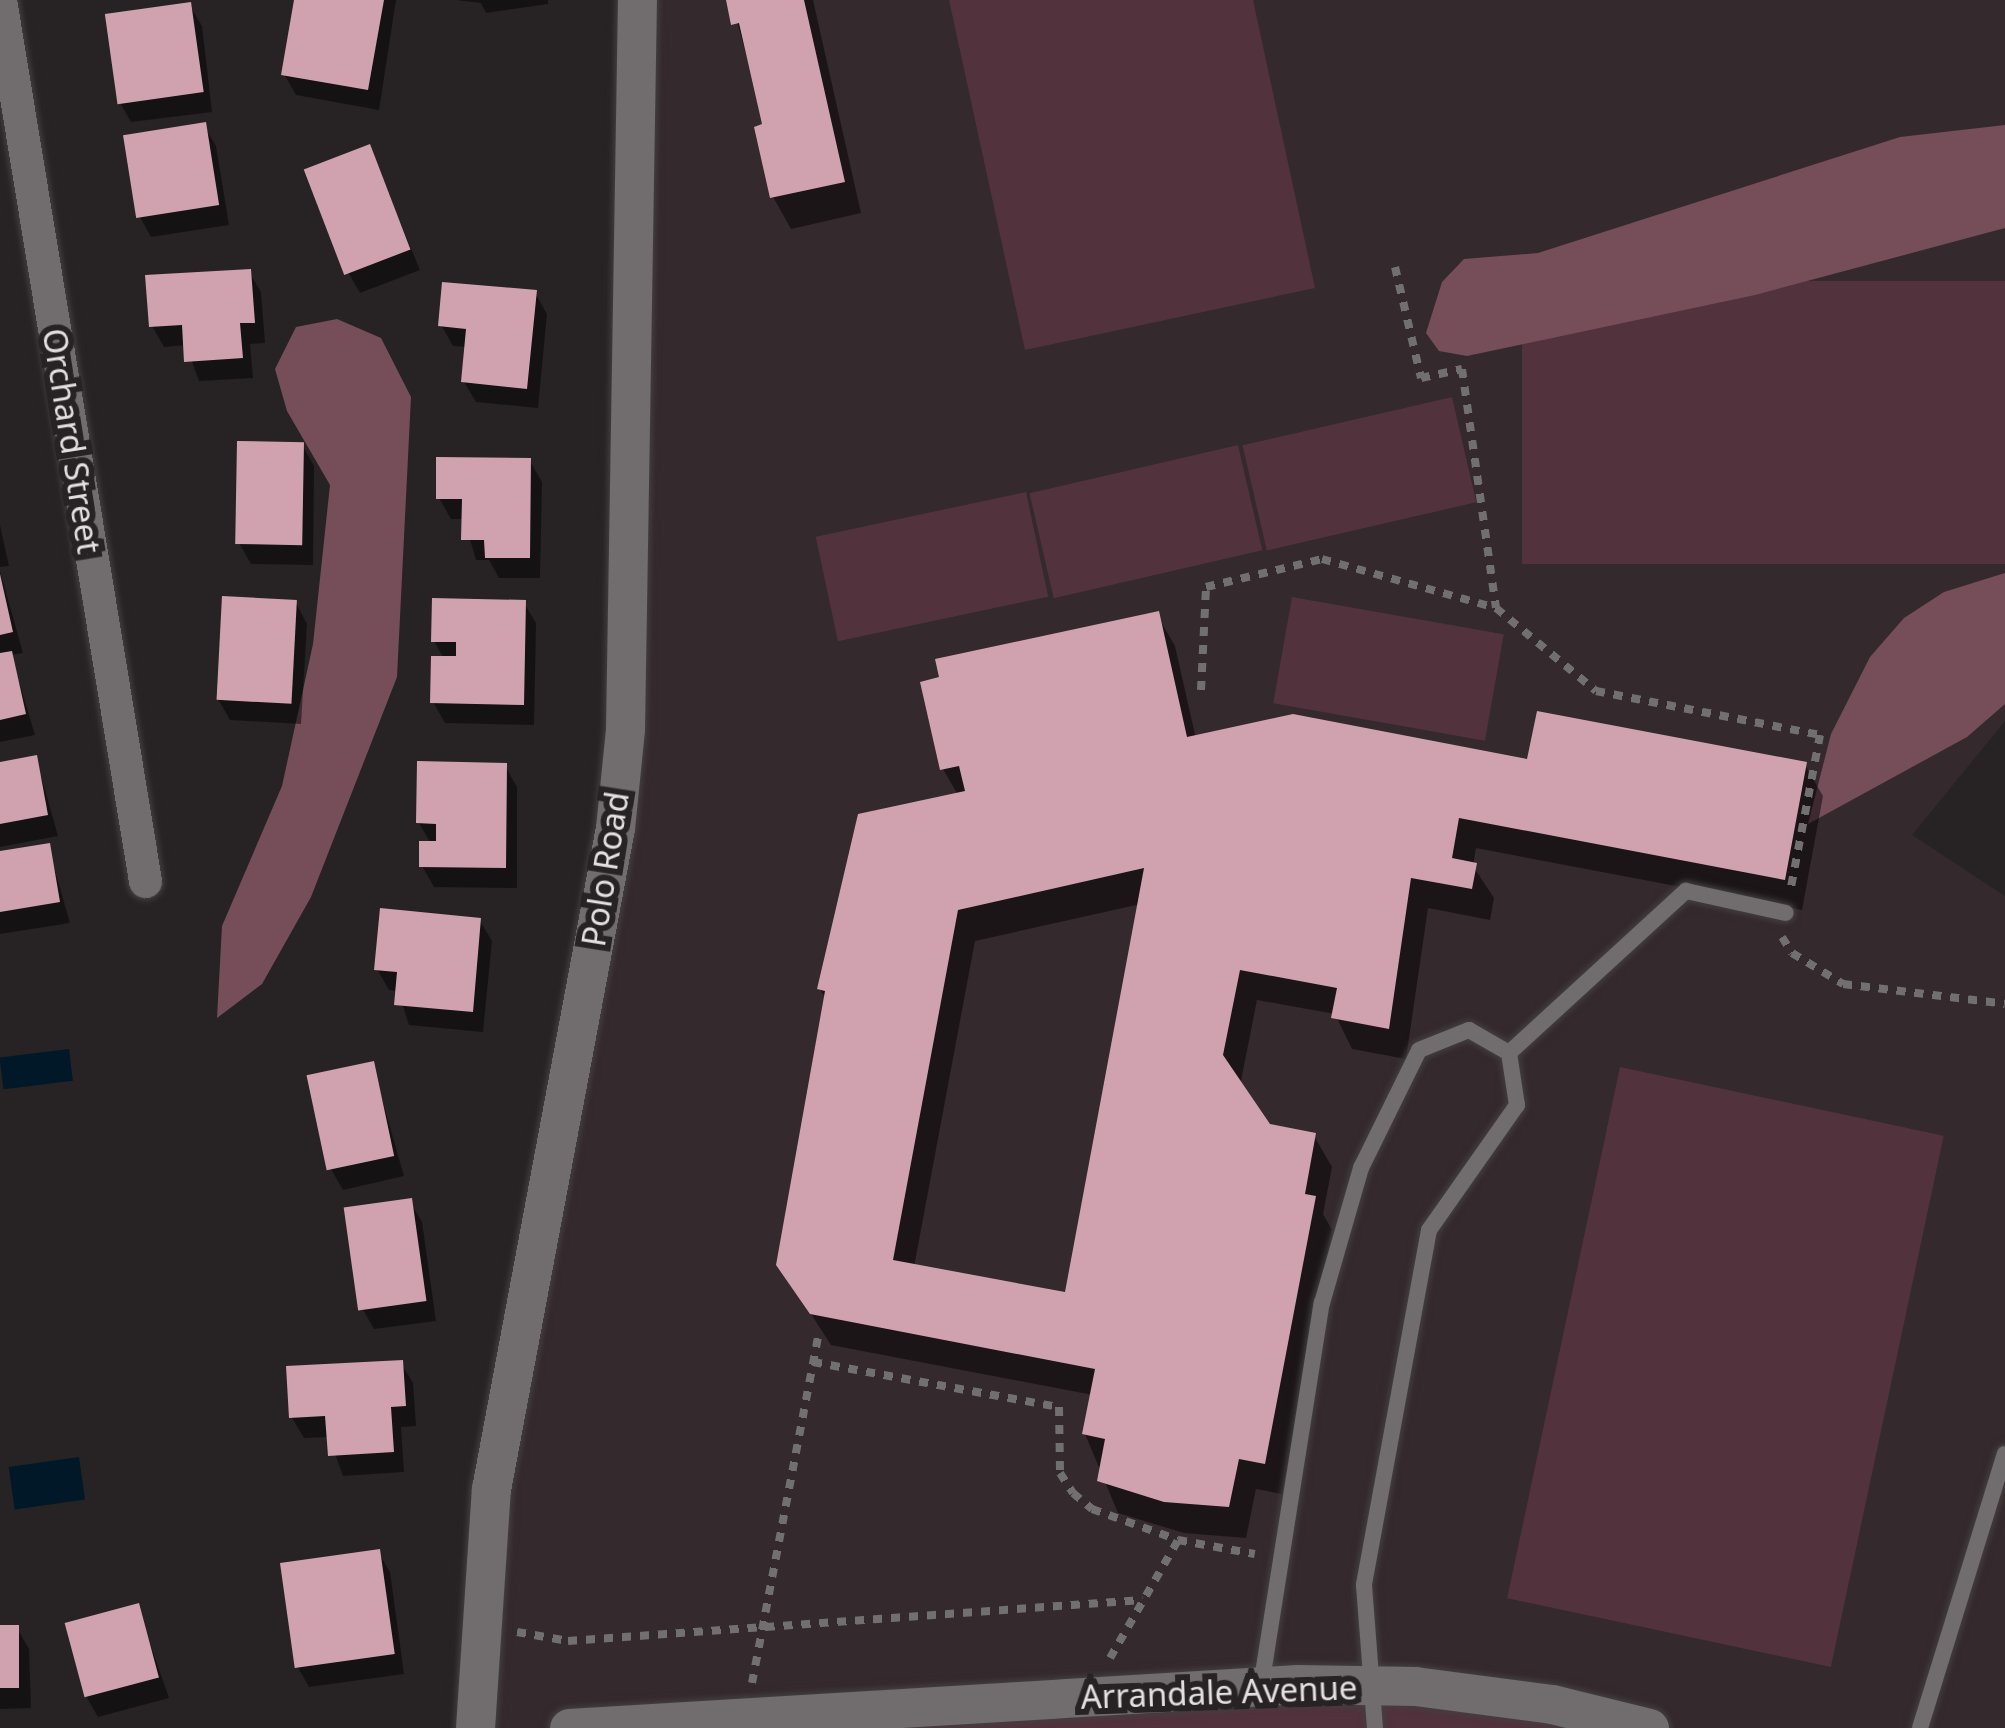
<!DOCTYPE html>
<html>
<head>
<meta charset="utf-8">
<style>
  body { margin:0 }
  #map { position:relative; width:2005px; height:1728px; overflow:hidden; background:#272324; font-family:"Noto Sans",sans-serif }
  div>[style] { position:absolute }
  .built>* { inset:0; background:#34292c }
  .green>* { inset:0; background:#52323c; transform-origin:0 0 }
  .forest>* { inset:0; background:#764e5a }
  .water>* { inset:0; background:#001827; transform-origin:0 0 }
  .shadow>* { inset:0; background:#0007 }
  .building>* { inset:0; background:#d0a2af; transform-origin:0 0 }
  .path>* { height:8px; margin-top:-4px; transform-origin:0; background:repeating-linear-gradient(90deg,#726f70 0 9px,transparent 0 18px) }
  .roads { filter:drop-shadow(0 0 3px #433f40) drop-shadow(0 0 3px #433f40) }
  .service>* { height:16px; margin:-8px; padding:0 8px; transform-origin:8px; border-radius:8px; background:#716c6d }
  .minor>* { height:33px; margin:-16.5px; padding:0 16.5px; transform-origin:16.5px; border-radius:16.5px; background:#716c6d }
  .tertiary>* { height:39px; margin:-19.5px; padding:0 19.5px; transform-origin:19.5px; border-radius:19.5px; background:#716c6d }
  span { translate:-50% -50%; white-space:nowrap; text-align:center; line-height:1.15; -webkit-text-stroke:12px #272324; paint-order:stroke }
  .street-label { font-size:33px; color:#e3e0e1 }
</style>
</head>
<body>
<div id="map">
  <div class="built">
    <div style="clip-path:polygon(637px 0,2005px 0,2005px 721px,1912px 835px,2005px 896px,2005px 1728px,475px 1728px,491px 1489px,615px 828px)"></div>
  </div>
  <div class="green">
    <div style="clip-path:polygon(949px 0,1253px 0,1315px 288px,1025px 350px)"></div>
    <div style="left:2005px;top:281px;width:283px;height:483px;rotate:90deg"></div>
    <div style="left:1452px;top:397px;width:108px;height:215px;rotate:77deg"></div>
    <div style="left:1238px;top:445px;width:108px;height:214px;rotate:77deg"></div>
    <div style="left:1026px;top:492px;width:107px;height:215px;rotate:78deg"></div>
    <div style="left:1292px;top:597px;width:215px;height:108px;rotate:10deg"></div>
    <div style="left:1620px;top:1067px;width:331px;height:543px;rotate:12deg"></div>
    <div style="clip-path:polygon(1298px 1684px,1649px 1728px,569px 1728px)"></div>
  </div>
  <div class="forest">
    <div style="clip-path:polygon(2005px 125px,2005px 228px,1755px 295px,1467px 356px,1439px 351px,1426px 333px,1442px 282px,1464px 259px,1538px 253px,1900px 137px)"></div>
    <div style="clip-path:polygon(337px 319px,381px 338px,411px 397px,397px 677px,311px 897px,262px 984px,217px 1018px,222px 926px,282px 786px,313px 644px,330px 485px,287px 411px,275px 369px,296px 327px)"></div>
    <div style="clip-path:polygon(2005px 573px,2005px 704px,1967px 737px,1808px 824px,1831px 734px,1870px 657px,1904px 618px,1944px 592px)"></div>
  </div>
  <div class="water">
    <div style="left:69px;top:1049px;width:32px;height:70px;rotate:83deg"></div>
    <div style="left:79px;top:1457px;width:43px;height:71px;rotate:82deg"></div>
  </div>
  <div class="shadow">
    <div style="clip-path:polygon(297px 0,396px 0,379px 110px,296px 95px,284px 74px)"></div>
    <div style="clip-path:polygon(455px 0,548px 0,548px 4px,486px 13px,481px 3px)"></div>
    <div style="clip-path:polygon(731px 0,813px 0,861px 213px,791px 229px,773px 197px,766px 127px)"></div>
    <div style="clip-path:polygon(190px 6px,202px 26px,212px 112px,131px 122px,119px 101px)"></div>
    <div style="clip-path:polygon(204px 126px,216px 146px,229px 225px,151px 237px,140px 217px)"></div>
    <div style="clip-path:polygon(369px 147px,420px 270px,360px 293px,348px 272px)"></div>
    <div style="clip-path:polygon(249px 272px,261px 292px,265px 343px,250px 344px,253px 378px,199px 381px,186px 345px,164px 347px,152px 326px)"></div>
    <div style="clip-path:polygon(535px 293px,547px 314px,538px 408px,476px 402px,464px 382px,467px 347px,453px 346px,441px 325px)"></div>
    <div style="clip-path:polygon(302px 445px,314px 466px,313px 565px,251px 564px,239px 543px)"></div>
    <div style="clip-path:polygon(530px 461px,542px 482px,540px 578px,499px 578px,489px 560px,476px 560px,464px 519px,451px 519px,439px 498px)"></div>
    <div style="clip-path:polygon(0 525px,9px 566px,0 567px)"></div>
    <div style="clip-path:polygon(0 571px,23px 653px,11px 655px,35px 735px,0 742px)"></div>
    <div style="clip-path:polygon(296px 603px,307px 624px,301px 724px,230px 720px,218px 699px)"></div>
    <div style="clip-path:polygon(524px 603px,536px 623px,534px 725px,445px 723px,433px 702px,444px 659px,434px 641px)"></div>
    <div style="clip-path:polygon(evenodd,1157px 615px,1175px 646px,1196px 739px,1530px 762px,1805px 765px,1823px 796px,1802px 910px,1476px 848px,1473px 866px,1494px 898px,1490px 920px,1428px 908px,1406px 1059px,1352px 1049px,1335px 1014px,1257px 1000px,1240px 1086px,1268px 1127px,1314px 1136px,1332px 1167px,1323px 1214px,1332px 1230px,1282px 1494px,1256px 1489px,1246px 1538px,1184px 1533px,1118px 1513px,1085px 1434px,1093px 1395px,831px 1345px,779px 1264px,827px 1001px,820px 989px,958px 795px,943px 769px,1157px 615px,1141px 904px,1068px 1295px,914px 1267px,975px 941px,1141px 904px)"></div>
    <div style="clip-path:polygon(36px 758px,58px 836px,0 847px,0 765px)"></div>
    <div style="clip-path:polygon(505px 766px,517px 787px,517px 888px,434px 887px,422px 866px,431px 844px,419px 823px)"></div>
    <div style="clip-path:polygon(48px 846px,70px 923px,0 934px,0 854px)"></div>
    <div style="clip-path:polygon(480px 921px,492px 941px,483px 1032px,409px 1025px,398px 991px,389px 990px,377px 969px)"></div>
    <div style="clip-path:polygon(372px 1064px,404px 1176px,343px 1190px,331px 1169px)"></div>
    <div style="clip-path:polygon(410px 1202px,422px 1222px,436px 1321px,374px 1329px,362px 1308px)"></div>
    <div style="clip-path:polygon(401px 1363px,413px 1383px,416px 1426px,401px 1427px,404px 1472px,343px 1476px,329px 1437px,304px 1438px,292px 1418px)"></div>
    <div style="clip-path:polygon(378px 1552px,390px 1572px,404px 1674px,309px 1687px,297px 1666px)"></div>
    <div style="clip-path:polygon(137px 1606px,169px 1698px,98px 1717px,86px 1696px)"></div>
    <div style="clip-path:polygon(0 1628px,17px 1628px,29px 1649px,31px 1708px,0 1709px)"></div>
  </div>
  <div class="building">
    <div style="clip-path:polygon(294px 0,384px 0,368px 90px,281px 75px)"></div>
    <div style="clip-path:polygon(726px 0,804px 0,845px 182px,770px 198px,754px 127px,762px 124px,739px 23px,731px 25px)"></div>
    <div style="left:191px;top:2px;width:91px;height:87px;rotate:82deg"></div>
    <div style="left:206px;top:122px;width:84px;height:84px;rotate:81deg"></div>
    <div style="left:370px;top:144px;width:113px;height:71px;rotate:69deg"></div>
    <div style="clip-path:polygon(251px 269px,255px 323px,240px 323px,243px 358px,184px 362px,182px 325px,149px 327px,145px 275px)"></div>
    <div style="clip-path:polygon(442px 282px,537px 290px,527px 389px,461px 382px,466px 329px,438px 326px)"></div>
    <div style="left:237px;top:441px;width:67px;height:103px;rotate:1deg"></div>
    <div style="clip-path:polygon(436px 457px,531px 458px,530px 558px,485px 558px,484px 540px,461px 540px,462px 499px,436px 499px)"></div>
    <div style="clip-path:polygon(0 574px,13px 632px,0 635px)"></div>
    <div style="left:222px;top:596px;width:75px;height:104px;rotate:3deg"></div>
    <div style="clip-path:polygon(432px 598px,526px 600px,524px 705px,430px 703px,431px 656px,456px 656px,456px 642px,431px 642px)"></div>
    <div style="clip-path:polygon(evenodd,1159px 611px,1187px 737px,1293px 714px,1527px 759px,1537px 711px,1807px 762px,1785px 880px,1459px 818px,1452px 858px,1477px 863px,1472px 889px,1411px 878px,1389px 1029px,1331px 1018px,1337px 988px,1240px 970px,1223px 1055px,1270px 1124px,1316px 1133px,1305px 1194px,1316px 1196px,1265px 1464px,1239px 1459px,1229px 1507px,1164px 1502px,1097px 1481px,1105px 1439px,1082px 1434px,1095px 1369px,810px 1314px,776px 1265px,825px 991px,817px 989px,858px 814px,965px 791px,959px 766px,940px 770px,920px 682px,939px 677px,935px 659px,1159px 611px,1144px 868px,1065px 1292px,893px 1260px,958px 910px,1144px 868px)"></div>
    <div style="clip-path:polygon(12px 651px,26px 714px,0 720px,0 653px)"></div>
    <div style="clip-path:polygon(37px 755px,48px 815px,0 824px,0 762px)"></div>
    <div style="clip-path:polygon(417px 761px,507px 763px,506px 868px,419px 867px,419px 841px,436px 841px,436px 824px,416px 823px)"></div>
    <div style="clip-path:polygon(50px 843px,60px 902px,0 912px,0 851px)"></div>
    <div style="clip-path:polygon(380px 908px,481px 918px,473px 1012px,394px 1005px,397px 972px,374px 970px)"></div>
    <div style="left:374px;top:1061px;width:97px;height:69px;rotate:78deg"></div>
    <div style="left:412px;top:1198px;width:104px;height:69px;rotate:82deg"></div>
    <div style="clip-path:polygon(403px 1360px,406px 1406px,391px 1407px,394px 1452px,328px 1456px,325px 1416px,289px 1418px,286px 1366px)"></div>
    <div style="left:380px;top:1549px;width:106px;height:101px;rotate:82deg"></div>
    <div style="left:139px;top:1603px;width:77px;height:77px;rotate:75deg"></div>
    <div style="left:0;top:1625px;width:19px;height:63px"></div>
  </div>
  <div class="path">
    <div style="left:1395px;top:267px;width:114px;rotate:76.8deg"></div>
    <div style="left:1421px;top:378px;width:42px;rotate:-12.4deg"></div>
    <div style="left:1462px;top:369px;width:241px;rotate:81.9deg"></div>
    <div style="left:1201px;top:690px;width:103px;rotate:-87.2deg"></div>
    <div style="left:1206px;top:587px;width:119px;rotate:-13.6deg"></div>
    <div style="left:1322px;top:559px;width:181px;rotate:15.7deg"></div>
    <div style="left:1496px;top:608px;width:130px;rotate:39.7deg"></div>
    <div style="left:1596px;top:691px;width:228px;rotate:11.1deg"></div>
    <div style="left:1820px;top:735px;width:155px;rotate:100.8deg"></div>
    <div style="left:1782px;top:937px;width:19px;rotate:58deg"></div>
    <div style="left:1792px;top:953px;width:60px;rotate:31.3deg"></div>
    <div style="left:1843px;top:984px;width:163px;rotate:7deg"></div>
    <div style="left:813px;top:1362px;width:250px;rotate:10.4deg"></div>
    <div style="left:1059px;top:1407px;width:66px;rotate:89.1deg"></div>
    <div style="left:1060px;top:1473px;width:24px;rotate:57deg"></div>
    <div style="left:1073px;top:1493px;width:25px;rotate:40deg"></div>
    <div style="left:1092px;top:1509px;width:91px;rotate:19.8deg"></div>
    <div style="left:517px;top:1632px;width:52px;rotate:10deg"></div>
    <div style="left:568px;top:1641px;width:576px;rotate:-4.08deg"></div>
    <div style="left:1110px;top:1658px;width:136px;rotate:-60deg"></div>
    <div style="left:1178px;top:1540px;width:78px;rotate:10.3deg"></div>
    <div style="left:752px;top:1683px;width:352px;rotate:-79.2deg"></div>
  </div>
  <div class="roads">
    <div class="service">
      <div style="left:1509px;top:1053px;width:240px;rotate:-42.5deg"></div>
      <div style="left:1686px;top:891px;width:102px;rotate:12.4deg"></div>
      <div style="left:1261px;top:1686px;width:388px;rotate:-81deg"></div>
      <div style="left:1322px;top:1303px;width:141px;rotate:-73.9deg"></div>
      <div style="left:1361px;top:1168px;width:131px;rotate:-63.8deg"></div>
      <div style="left:1419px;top:1050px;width:54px;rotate:-21.8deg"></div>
      <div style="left:1469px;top:1030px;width:46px;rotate:29.9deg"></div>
      <div style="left:1509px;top:1053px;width:53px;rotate:81.3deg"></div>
      <div style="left:1517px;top:1105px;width:153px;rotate:125.1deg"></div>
      <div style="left:1429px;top:1230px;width:361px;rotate:100.4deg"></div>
      <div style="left:1364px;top:1585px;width:143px;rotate:85.6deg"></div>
      <div style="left:1920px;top:1728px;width:287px;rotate:-72.8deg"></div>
    </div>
    <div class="minor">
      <div style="left:0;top:0;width:893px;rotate:80.65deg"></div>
    </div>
    <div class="tertiary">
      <div style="left:475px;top:1728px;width:240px;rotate:-86.2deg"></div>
      <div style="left:491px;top:1489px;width:673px;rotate:-79.38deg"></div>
      <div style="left:615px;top:828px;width:100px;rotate:-84.2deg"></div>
      <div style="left:625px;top:729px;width:729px;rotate:-89.06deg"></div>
      <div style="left:569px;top:1728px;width:730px;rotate:-3.45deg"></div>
      <div style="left:1298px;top:1684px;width:117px;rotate:1deg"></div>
      <div style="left:1415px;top:1686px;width:138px;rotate:7.5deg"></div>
      <div style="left:1552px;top:1704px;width:100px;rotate:13.9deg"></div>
    </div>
  </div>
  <div class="street-label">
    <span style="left:72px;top:441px;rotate:81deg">Orchard Street</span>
    <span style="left:605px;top:869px;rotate:-81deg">Polo Road</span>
    <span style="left:1219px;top:1692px;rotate:-2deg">Arrandale Avenue</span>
  </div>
</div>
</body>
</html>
